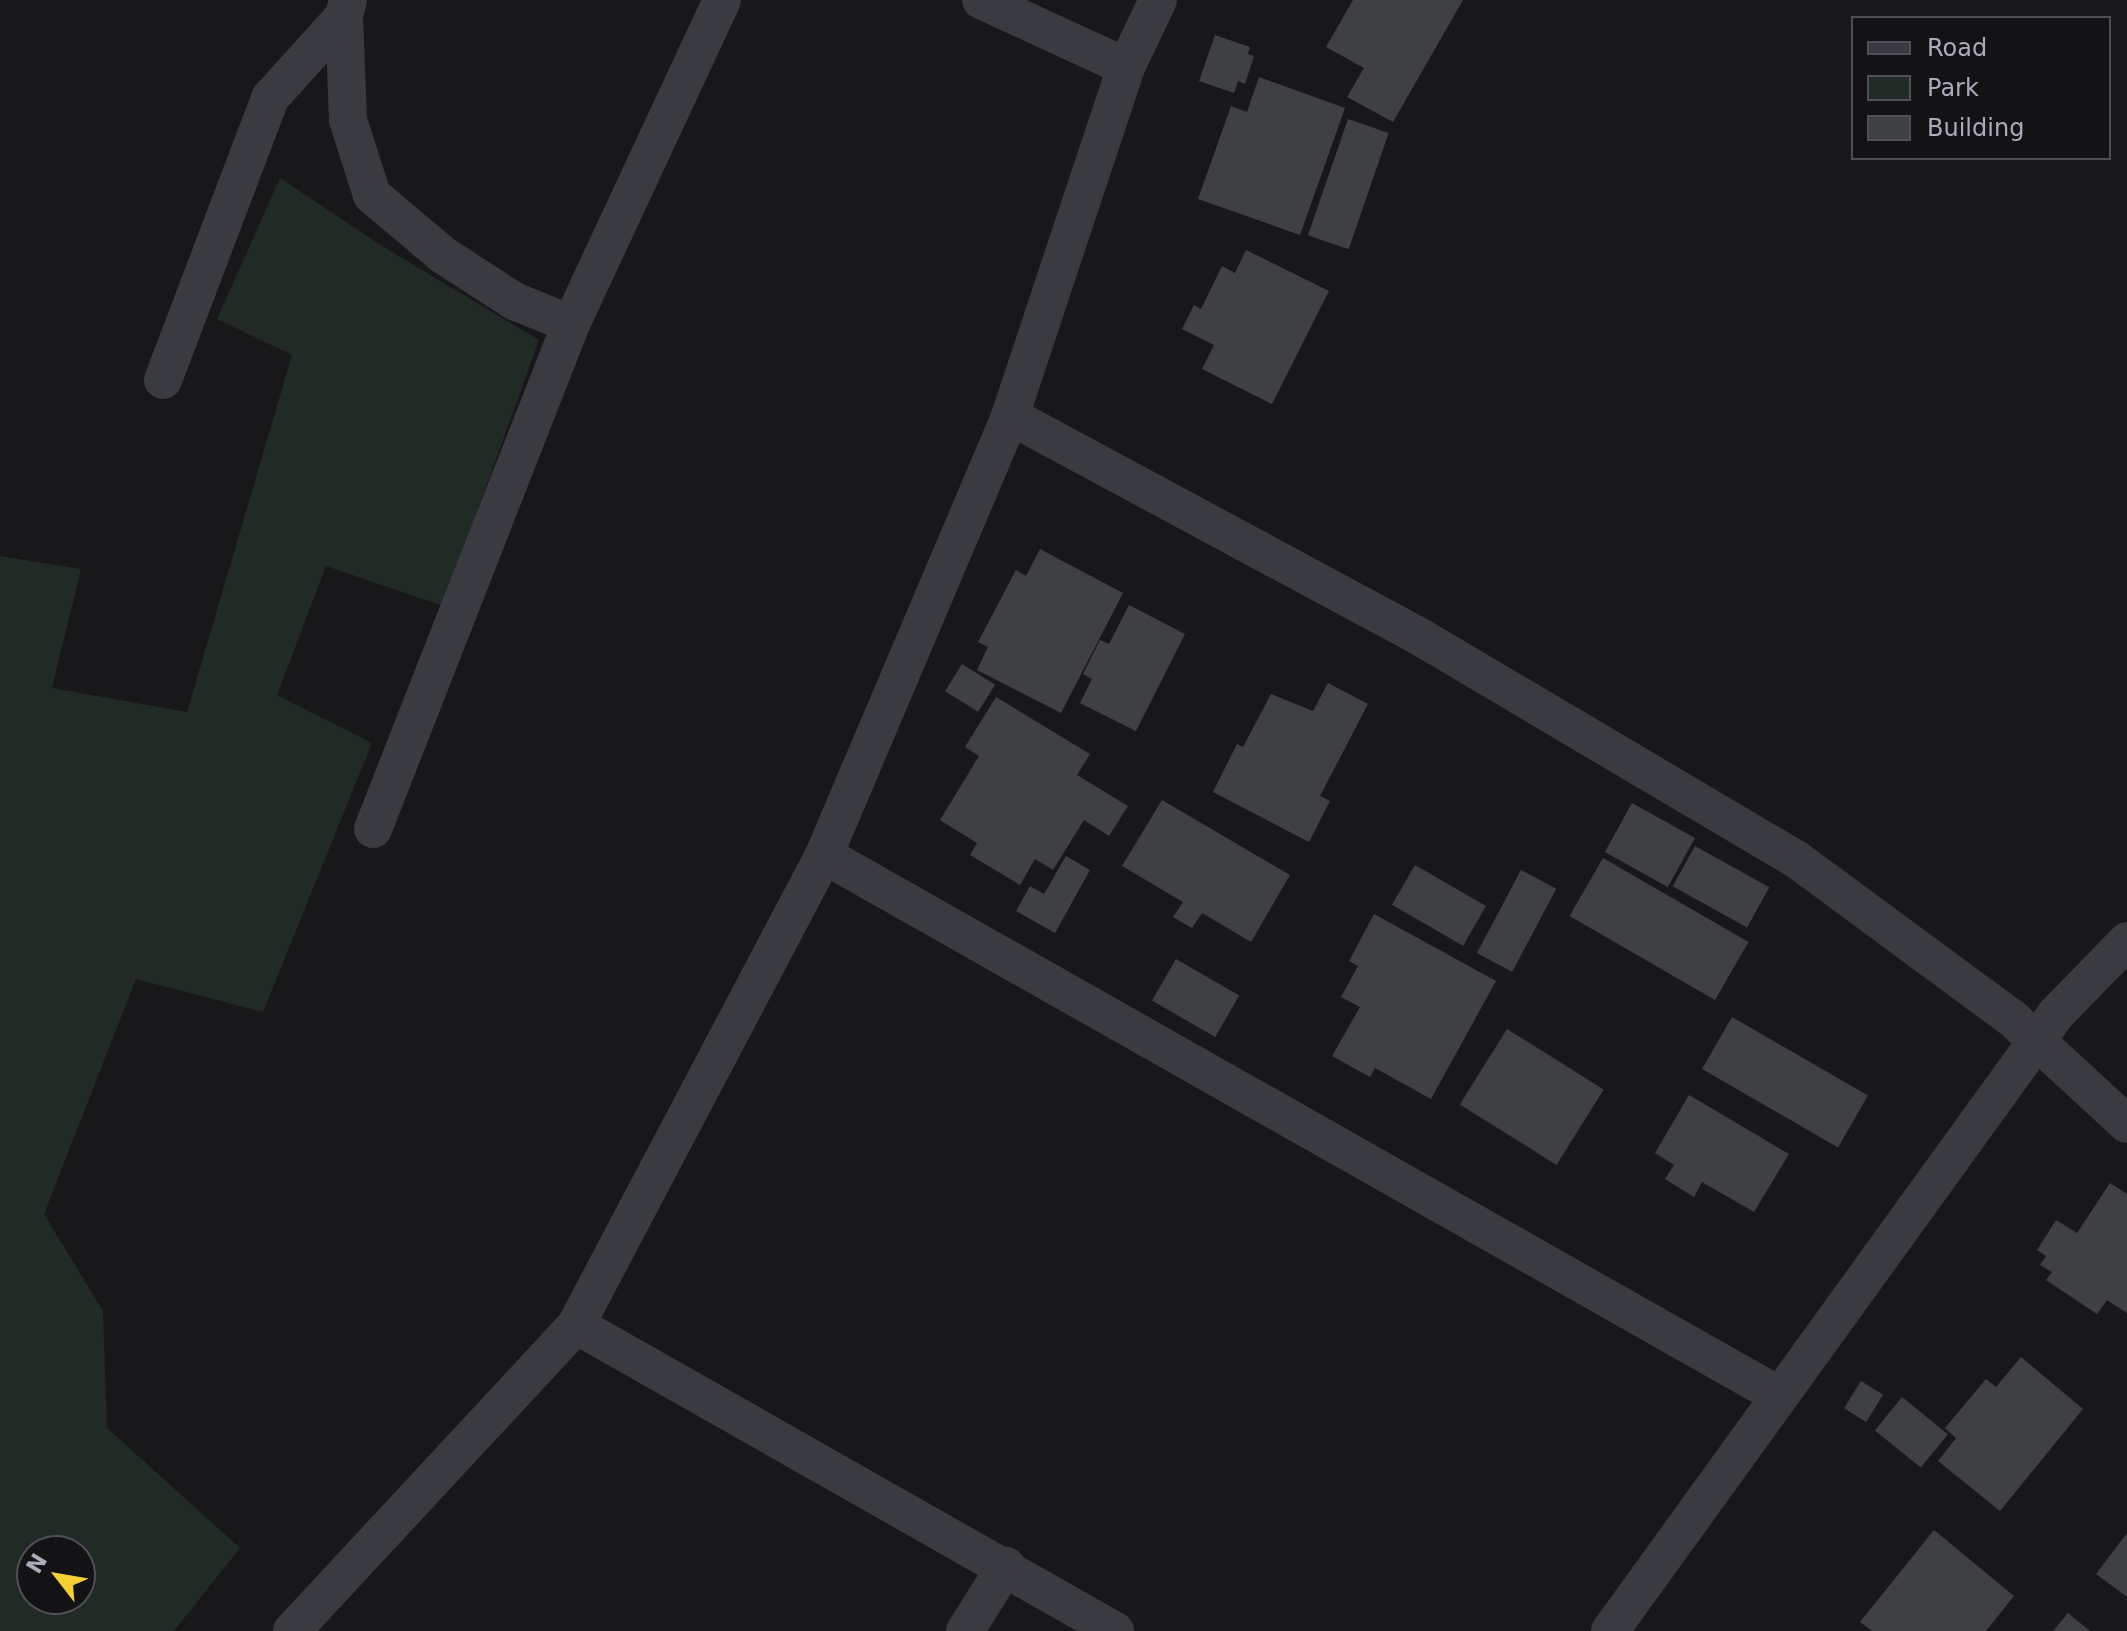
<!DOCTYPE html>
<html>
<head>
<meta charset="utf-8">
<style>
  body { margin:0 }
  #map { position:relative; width:2127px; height:1631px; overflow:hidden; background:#18181a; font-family:"DejaVu Sans",sans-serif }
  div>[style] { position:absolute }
  .green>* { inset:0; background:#212a24 }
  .building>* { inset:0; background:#3f4044; transform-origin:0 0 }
  .street>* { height:38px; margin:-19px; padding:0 19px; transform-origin:19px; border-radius:19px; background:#3a3b41 }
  span { translate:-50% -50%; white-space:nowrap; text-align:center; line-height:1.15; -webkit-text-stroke:8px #131315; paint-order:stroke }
  .legend { position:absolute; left:1851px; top:16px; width:260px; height:144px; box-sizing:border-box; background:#131315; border:2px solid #4f5057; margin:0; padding:10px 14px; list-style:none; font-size:24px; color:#aaacba }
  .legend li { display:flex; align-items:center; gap:16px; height:40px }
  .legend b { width:40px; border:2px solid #4f5057 }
  .north { position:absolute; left:16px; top:1535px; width:80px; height:80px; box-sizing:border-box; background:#131315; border:2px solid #4f5057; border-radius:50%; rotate:301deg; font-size:22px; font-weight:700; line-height:32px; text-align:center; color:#aaacba }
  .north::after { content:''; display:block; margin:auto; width:28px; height:36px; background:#f6cf33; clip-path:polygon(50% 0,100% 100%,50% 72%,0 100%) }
</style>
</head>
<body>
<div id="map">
  <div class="green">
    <div style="clip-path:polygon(evenodd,280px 178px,382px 246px,539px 340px,443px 606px,326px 566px,277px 695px,372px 743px,263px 1012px,136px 979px,44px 1214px,103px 1311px,107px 1428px,240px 1548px,174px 1631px,0 1631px,0 556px,81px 569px,52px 688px,187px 712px,292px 355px,217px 319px,280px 178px,32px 1551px,80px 1551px,80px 1599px,32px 1599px,32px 1551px)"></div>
  </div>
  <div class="building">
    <div style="clip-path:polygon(1353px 0,1463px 0,1393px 122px,1347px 97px,1364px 68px,1326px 47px)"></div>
    <div style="clip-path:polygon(1215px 35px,1250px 47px,1248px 54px,1254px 56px,1245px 84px,1238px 81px,1234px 93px,1199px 81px)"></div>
    <div style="clip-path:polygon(1259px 77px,1345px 108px,1300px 235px,1198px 199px,1231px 106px,1247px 112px)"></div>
    <div style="left:1348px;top:119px;width:43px;height:123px;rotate:19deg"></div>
    <div style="clip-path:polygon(1246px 250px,1329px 291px,1272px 404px,1202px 369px,1214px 345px,1182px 329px,1194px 305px,1201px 309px,1222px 266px,1235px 273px)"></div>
    <div style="clip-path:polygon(1040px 549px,1123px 593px,1061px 713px,977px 670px,988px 647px,978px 642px,1016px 570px,1026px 576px)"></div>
    <div style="clip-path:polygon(1129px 605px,1185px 634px,1136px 731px,1080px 703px,1092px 679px,1083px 674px,1100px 640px,1109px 644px)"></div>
    <div style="left:962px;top:664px;width:39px;height:32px;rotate:32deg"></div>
    <div style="clip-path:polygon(1328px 683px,1368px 704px,1320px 796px,1330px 801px,1309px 842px,1213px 792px,1237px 744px,1243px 747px,1271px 694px,1313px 711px)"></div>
    <div style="clip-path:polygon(996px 697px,1090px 754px,1077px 775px,1128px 806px,1109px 836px,1084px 820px,1053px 870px,1035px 859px,1020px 885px,970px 855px,977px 843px,940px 820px,979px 756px,965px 747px)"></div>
    <div style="clip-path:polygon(1162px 800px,1290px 875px,1251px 942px,1202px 913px,1192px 928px,1173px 917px,1183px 902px,1122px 866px)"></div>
    <div style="left:1632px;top:803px;width:72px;height:56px;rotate:29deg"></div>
    <div style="left:1695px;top:846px;width:85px;height:46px;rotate:29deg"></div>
    <div style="clip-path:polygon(1066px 856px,1090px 870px,1055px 933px,1016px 911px,1030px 886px,1044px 894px)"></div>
    <div style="left:1603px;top:858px;width:168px;height:67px;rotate:30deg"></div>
    <div style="left:1415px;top:865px;width:82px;height:46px;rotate:30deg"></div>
    <div style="left:1521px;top:870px;width:40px;height:94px;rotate:28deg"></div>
    <div style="clip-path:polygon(1374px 914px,1496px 981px,1431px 1099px,1375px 1068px,1370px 1077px,1332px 1056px,1360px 1007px,1341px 997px,1358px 966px,1349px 961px)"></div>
    <div style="left:1176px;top:959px;width:73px;height:48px;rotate:30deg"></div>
    <div style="left:1732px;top:1017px;width:157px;height:60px;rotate:30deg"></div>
    <div style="left:1507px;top:1029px;width:114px;height:89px;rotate:32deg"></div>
    <div style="clip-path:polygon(1689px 1095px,1789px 1154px,1754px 1212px,1702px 1182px,1694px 1197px,1665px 1179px,1674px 1165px,1655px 1153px)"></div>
    <div style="clip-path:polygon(2110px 1183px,2127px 1194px,2127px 1313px,2107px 1300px,2097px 1314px,2046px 1280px,2052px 1272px,2040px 1265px,2046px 1256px,2037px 1250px,2056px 1220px,2077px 1233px)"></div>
    <div style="clip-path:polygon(2021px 1357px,2083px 1409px,2000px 1511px,1938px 1461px,1956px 1438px,1945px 1428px,1986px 1379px,1996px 1387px)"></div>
    <div style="left:1861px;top:1381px;width:26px;height:32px;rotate:32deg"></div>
    <div style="left:1902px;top:1397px;width:59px;height:43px;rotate:39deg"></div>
    <div style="clip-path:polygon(1934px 1530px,2014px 1596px,1986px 1631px,1872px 1631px,1860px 1622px)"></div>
    <div style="clip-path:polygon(2127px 1533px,2127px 1597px,2096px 1574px)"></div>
    <div style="clip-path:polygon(2068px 1613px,2090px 1631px,2053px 1631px)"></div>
  </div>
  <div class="street">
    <div style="left:348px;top:0;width:16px;rotate:104deg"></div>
    <div style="left:344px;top:16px;width:104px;rotate:87.8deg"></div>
    <div style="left:348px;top:120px;width:79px;rotate:72.3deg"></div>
    <div style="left:372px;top:195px;width:93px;rotate:40.2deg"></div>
    <div style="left:443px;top:255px;width:85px;rotate:32.9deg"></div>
    <div style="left:514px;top:301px;width:61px;rotate:22deg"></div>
    <div style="left:981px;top:0;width:160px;rotate:24.8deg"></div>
    <div style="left:163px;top:380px;width:302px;rotate:-69.2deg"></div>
    <div style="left:270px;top:98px;width:110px;rotate:-47.9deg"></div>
    <div style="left:1010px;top:416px;width:468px;rotate:28.3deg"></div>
    <div style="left:1422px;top:638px;width:434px;rotate:30.6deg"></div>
    <div style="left:1796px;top:859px;width:268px;rotate:36.4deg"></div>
    <div style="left:2012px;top:1018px;width:156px;rotate:42.7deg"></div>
    <div style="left:373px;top:829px;width:542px;rotate:-68.59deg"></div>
    <div style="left:571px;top:324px;width:357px;rotate:-65deg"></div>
    <div style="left:824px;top:855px;width:1098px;rotate:29.51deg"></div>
    <div style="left:576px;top:1325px;width:620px;rotate:29.58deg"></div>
    <div style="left:292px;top:1631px;width:417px;rotate:-47.1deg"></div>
    <div style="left:576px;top:1325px;width:531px;rotate:-62.18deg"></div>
    <div style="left:824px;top:855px;width:477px;rotate:-67deg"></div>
    <div style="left:1010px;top:416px;width:368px;rotate:-71.6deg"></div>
    <div style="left:1126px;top:67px;width:74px;rotate:-64.5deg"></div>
    <div style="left:965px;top:1631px;width:77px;rotate:-57.8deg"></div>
    <div style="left:1610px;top:1631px;width:761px;rotate:-54.14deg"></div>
    <div style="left:2056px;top:1014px;width:102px;rotate:-45.8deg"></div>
  </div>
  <ul class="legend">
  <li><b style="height:10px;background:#3a3b41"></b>Road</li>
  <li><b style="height:22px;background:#212a24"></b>Park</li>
  <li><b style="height:22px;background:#3f4044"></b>Building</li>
  </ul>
  <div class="north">N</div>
</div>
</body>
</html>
